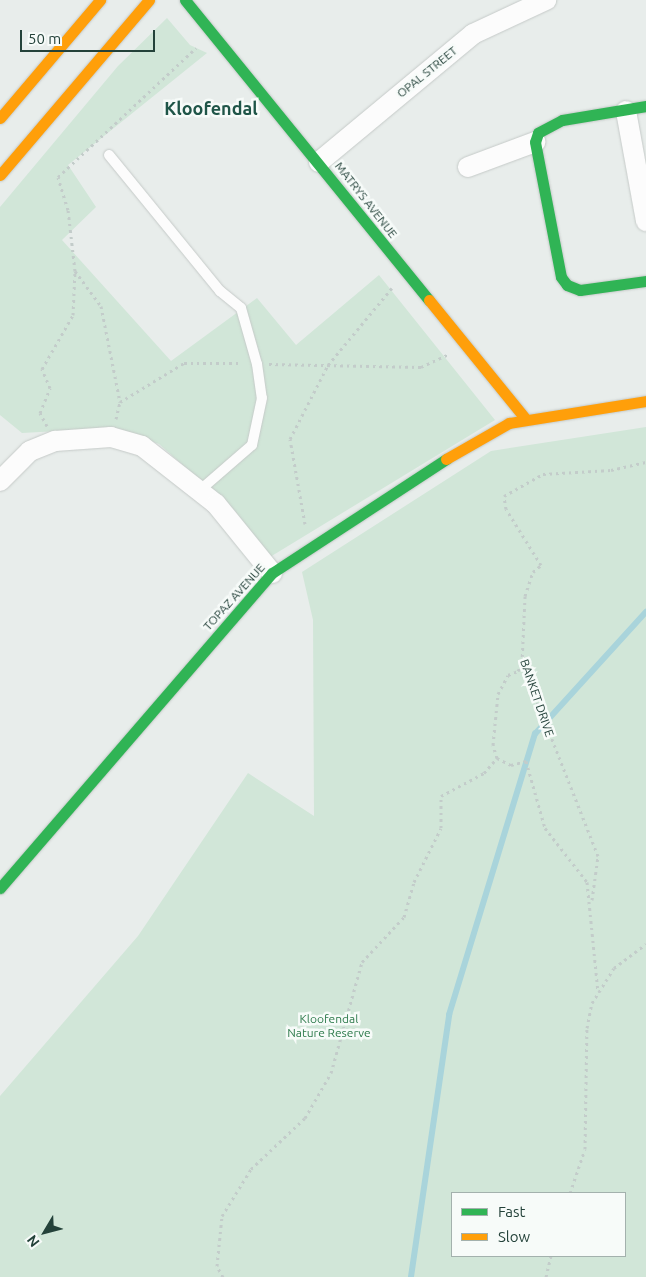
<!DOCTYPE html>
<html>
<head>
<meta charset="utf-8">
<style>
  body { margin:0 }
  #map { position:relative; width:646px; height:1277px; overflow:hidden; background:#e8edeb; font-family:Ubuntu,sans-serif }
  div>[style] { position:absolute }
  .green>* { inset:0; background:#d1e6d8 }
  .stream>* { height:5.5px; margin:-2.75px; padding:0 2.75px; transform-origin:2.75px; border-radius:2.75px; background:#a9d4db }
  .path>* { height:3px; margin-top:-1.5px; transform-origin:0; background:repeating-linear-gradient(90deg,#c3ccca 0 2.5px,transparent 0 6.5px) }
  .roads { filter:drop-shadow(0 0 1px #c5cac8) drop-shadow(0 0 1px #c5cac8) }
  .lane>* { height:10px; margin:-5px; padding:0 5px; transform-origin:5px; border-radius:5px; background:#fcfcfc }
  .street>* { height:20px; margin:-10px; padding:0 10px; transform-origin:10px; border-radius:10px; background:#fcfcfc }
  .fast>* { height:11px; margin:-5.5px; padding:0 5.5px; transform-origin:5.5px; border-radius:5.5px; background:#30b455 }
  .slow>* { height:11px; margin:-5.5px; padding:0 5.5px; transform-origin:5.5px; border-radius:5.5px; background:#ff9f0a }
  span { translate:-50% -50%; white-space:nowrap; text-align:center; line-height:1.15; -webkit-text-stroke:5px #f7fbf9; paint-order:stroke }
  .street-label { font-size:12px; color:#24423a }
  .park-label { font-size:12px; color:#2d7a4b }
  .district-label { font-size:18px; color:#1f5548; font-weight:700 }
  .legend { position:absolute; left:451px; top:1192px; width:175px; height:65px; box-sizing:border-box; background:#f7fbf9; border:1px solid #a3b1ad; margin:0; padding:6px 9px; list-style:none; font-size:15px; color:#24423a }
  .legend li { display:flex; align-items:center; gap:10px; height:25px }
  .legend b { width:25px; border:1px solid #a3b1ad }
  .north { position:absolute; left:20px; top:1207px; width:50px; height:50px; -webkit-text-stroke:4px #f7fbf9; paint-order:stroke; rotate:233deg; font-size:14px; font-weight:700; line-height:20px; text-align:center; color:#24423a }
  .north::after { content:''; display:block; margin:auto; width:18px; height:22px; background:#24423a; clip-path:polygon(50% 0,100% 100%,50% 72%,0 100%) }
  .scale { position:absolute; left:20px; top:30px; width:135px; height:22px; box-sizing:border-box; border:2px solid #24423a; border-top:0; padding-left:6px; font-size:15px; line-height:18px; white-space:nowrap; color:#24423a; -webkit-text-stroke:4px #f7fbf9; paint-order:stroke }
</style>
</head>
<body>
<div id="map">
  <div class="green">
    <div style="clip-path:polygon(167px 18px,190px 45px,207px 53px,68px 165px,96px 207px,62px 240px,171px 361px,257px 298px,296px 345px,379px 275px,495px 420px,270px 557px,235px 511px,159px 444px,113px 428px,22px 433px,0 415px,0 207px,118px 66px)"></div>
    <div style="clip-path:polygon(evenodd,646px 427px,646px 1277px,0 1277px,0 1096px,138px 936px,248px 773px,314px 816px,313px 620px,302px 572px,491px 451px,646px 427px,452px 1193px,625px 1193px,625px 1256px,452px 1256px,452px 1193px)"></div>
  </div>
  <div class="stream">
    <div style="left:411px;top:1277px;width:265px;rotate:-81.7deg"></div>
    <div style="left:449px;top:1015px;width:294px;rotate:-73deg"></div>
    <div style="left:535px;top:734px;width:165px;rotate:-47.7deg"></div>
  </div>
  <div class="path">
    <div style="left:75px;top:271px;width:61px;rotate:-96.5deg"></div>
    <div style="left:68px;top:210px;width:34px;rotate:-107deg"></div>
    <div style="left:58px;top:177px;width:189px;rotate:-43.1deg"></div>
    <div style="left:269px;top:364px;width:152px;rotate:1.1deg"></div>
    <div style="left:421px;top:367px;width:29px;rotate:-25deg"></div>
    <div style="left:116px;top:419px;width:17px;rotate:-77deg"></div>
    <div style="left:120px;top:402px;width:75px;rotate:-31.4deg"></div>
    <div style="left:184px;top:363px;width:58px"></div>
    <div style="left:47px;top:426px;width:15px;rotate:-118deg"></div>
    <div style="left:40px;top:413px;width:27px;rotate:-68deg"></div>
    <div style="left:50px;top:388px;width:21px;rotate:-113deg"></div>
    <div style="left:42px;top:369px;width:62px;rotate:-60.1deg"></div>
    <div style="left:73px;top:315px;width:44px;rotate:-87.4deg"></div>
    <div style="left:75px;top:271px;width:44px;rotate:53.4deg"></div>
    <div style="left:101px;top:306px;width:98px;rotate:78.8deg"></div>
    <div style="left:305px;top:524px;width:86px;rotate:-100deg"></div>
    <div style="left:290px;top:439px;width:83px;rotate:-62.8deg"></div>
    <div style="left:328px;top:365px;width:100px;rotate:-50.3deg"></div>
    <div style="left:497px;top:758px;width:14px;rotate:-107deg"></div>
    <div style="left:493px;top:745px;width:51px;rotate:-84.4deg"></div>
    <div style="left:498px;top:694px;width:21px;rotate:-62deg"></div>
    <div style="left:508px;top:675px;width:11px;rotate:-22deg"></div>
    <div style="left:518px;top:671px;width:8px;rotate:-60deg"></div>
    <div style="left:592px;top:900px;width:44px;rotate:-82.2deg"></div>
    <div style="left:598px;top:856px;width:207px;rotate:-111.5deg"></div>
    <div style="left:522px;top:663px;width:67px;rotate:-87.4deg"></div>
    <div style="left:525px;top:596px;width:25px;rotate:-72deg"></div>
    <div style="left:533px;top:572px;width:11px;rotate:-41deg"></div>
    <div style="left:541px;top:565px;width:66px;rotate:-122deg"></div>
    <div style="left:506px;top:509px;width:13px;rotate:-99deg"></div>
    <div style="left:504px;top:496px;width:45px;rotate:-29.4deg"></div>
    <div style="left:543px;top:474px;width:68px;rotate:-3.4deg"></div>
    <div style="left:611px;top:470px;width:36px;rotate:-13deg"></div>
    <div style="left:570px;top:1193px;width:46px;rotate:-71.2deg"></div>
    <div style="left:585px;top:1149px;width:121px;rotate:-89.1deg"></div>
    <div style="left:587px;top:1028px;width:25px;rotate:-79deg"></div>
    <div style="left:592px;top:1003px;width:41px;rotate:-57.8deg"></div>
    <div style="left:614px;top:968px;width:40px;rotate:-37deg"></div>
    <div style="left:223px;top:1277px;width:13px;rotate:-119deg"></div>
    <div style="left:217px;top:1266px;width:50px;rotate:-84.3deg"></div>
    <div style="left:222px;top:1216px;width:55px;rotate:-58.3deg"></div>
    <div style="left:251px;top:1169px;width:74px;rotate:-43.4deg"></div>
    <div style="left:305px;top:1118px;width:52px;rotate:-60deg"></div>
    <div style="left:331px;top:1073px;width:115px;rotate:-74.4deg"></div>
    <div style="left:362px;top:962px;width:62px;rotate:-47deg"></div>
    <div style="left:404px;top:917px;width:36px;rotate:-74deg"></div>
    <div style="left:414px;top:882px;width:60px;rotate:-63.4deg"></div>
    <div style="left:441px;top:828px;width:32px;rotate:-90deg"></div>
    <div style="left:441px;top:796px;width:49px;rotate:-28.1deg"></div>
    <div style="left:484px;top:773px;width:20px;rotate:-49deg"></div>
    <div style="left:497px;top:758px;width:16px;rotate:27deg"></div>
    <div style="left:511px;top:765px;width:16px;rotate:-15deg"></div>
    <div style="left:526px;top:761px;width:70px;rotate:74.2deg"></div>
    <div style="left:545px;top:828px;width:68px;rotate:52.1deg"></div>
    <div style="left:587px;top:882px;width:111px;rotate:84.3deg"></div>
    <div style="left:546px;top:1277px;width:22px;rotate:-77deg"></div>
  </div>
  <div class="roads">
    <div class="lane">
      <div style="left:109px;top:155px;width:176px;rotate:50.8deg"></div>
      <div style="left:220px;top:291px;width:27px;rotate:39deg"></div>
      <div style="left:241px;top:308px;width:58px;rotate:74.1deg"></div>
      <div style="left:257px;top:364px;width:34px;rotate:82deg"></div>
      <div style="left:262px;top:398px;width:48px;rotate:102deg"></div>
      <div style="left:252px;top:445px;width:69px;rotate:139.1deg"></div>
    </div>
    <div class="street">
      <div style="left:626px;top:111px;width:112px;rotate:79.7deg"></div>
      <div style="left:319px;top:162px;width:200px;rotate:-39.7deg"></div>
      <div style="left:473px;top:34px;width:81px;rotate:-25deg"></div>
      <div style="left:468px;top:167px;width:72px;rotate:-20.5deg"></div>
      <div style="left:0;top:481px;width:42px;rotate:-45deg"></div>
      <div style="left:30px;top:451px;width:27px;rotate:-22deg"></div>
      <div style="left:55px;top:441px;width:56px;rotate:-4.1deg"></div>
      <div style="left:111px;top:437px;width:32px;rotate:16deg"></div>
      <div style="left:142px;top:446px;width:94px;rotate:38.1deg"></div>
      <div style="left:216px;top:504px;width:89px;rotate:50.9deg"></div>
    </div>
    <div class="fast">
      <div style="left:185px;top:0;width:387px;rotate:50.9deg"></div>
      <div style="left:646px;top:106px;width:85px;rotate:170.5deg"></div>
      <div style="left:562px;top:120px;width:27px;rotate:152deg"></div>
      <div style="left:538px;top:133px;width:9px;rotate:108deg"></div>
      <div style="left:535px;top:142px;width:137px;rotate:79.1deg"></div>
      <div style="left:561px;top:277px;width:10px;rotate:53deg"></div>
      <div style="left:567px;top:285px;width:14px;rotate:21deg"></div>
      <div style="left:580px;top:290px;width:67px;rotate:-7.8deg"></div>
      <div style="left:0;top:888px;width:416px;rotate:-49.2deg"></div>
      <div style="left:272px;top:573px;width:208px;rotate:-33.2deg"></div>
    </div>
    <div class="slow">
      <div style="left:0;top:118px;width:155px;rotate:-49.7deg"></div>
      <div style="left:0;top:175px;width:230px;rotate:-49.6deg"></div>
      <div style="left:429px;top:300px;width:152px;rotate:50.9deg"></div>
      <div style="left:446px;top:459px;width:73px;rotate:-29.7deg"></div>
      <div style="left:509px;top:423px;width:139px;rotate:-9.1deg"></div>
    </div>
  </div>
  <div class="street-label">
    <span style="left:427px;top:72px;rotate:-39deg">OPAL STREET</span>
    <span style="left:366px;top:200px;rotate:52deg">MATRYS AVENUE</span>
    <span style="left:234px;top:597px;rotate:-48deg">TOPAZ AVENUE</span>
    <span style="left:537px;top:698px;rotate:71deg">BANKET DRIVE</span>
  </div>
  <div class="park-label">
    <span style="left:329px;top:1026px">Kloofendal<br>Nature Reserve</span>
  </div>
  <div class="district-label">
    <span style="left:211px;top:108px">Kloofendal</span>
  </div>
  <ul class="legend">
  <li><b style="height:6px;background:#30b455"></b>Fast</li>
  <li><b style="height:6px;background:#ff9f0a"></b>Slow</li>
  </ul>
  <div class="north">N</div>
  <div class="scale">50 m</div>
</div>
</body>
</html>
